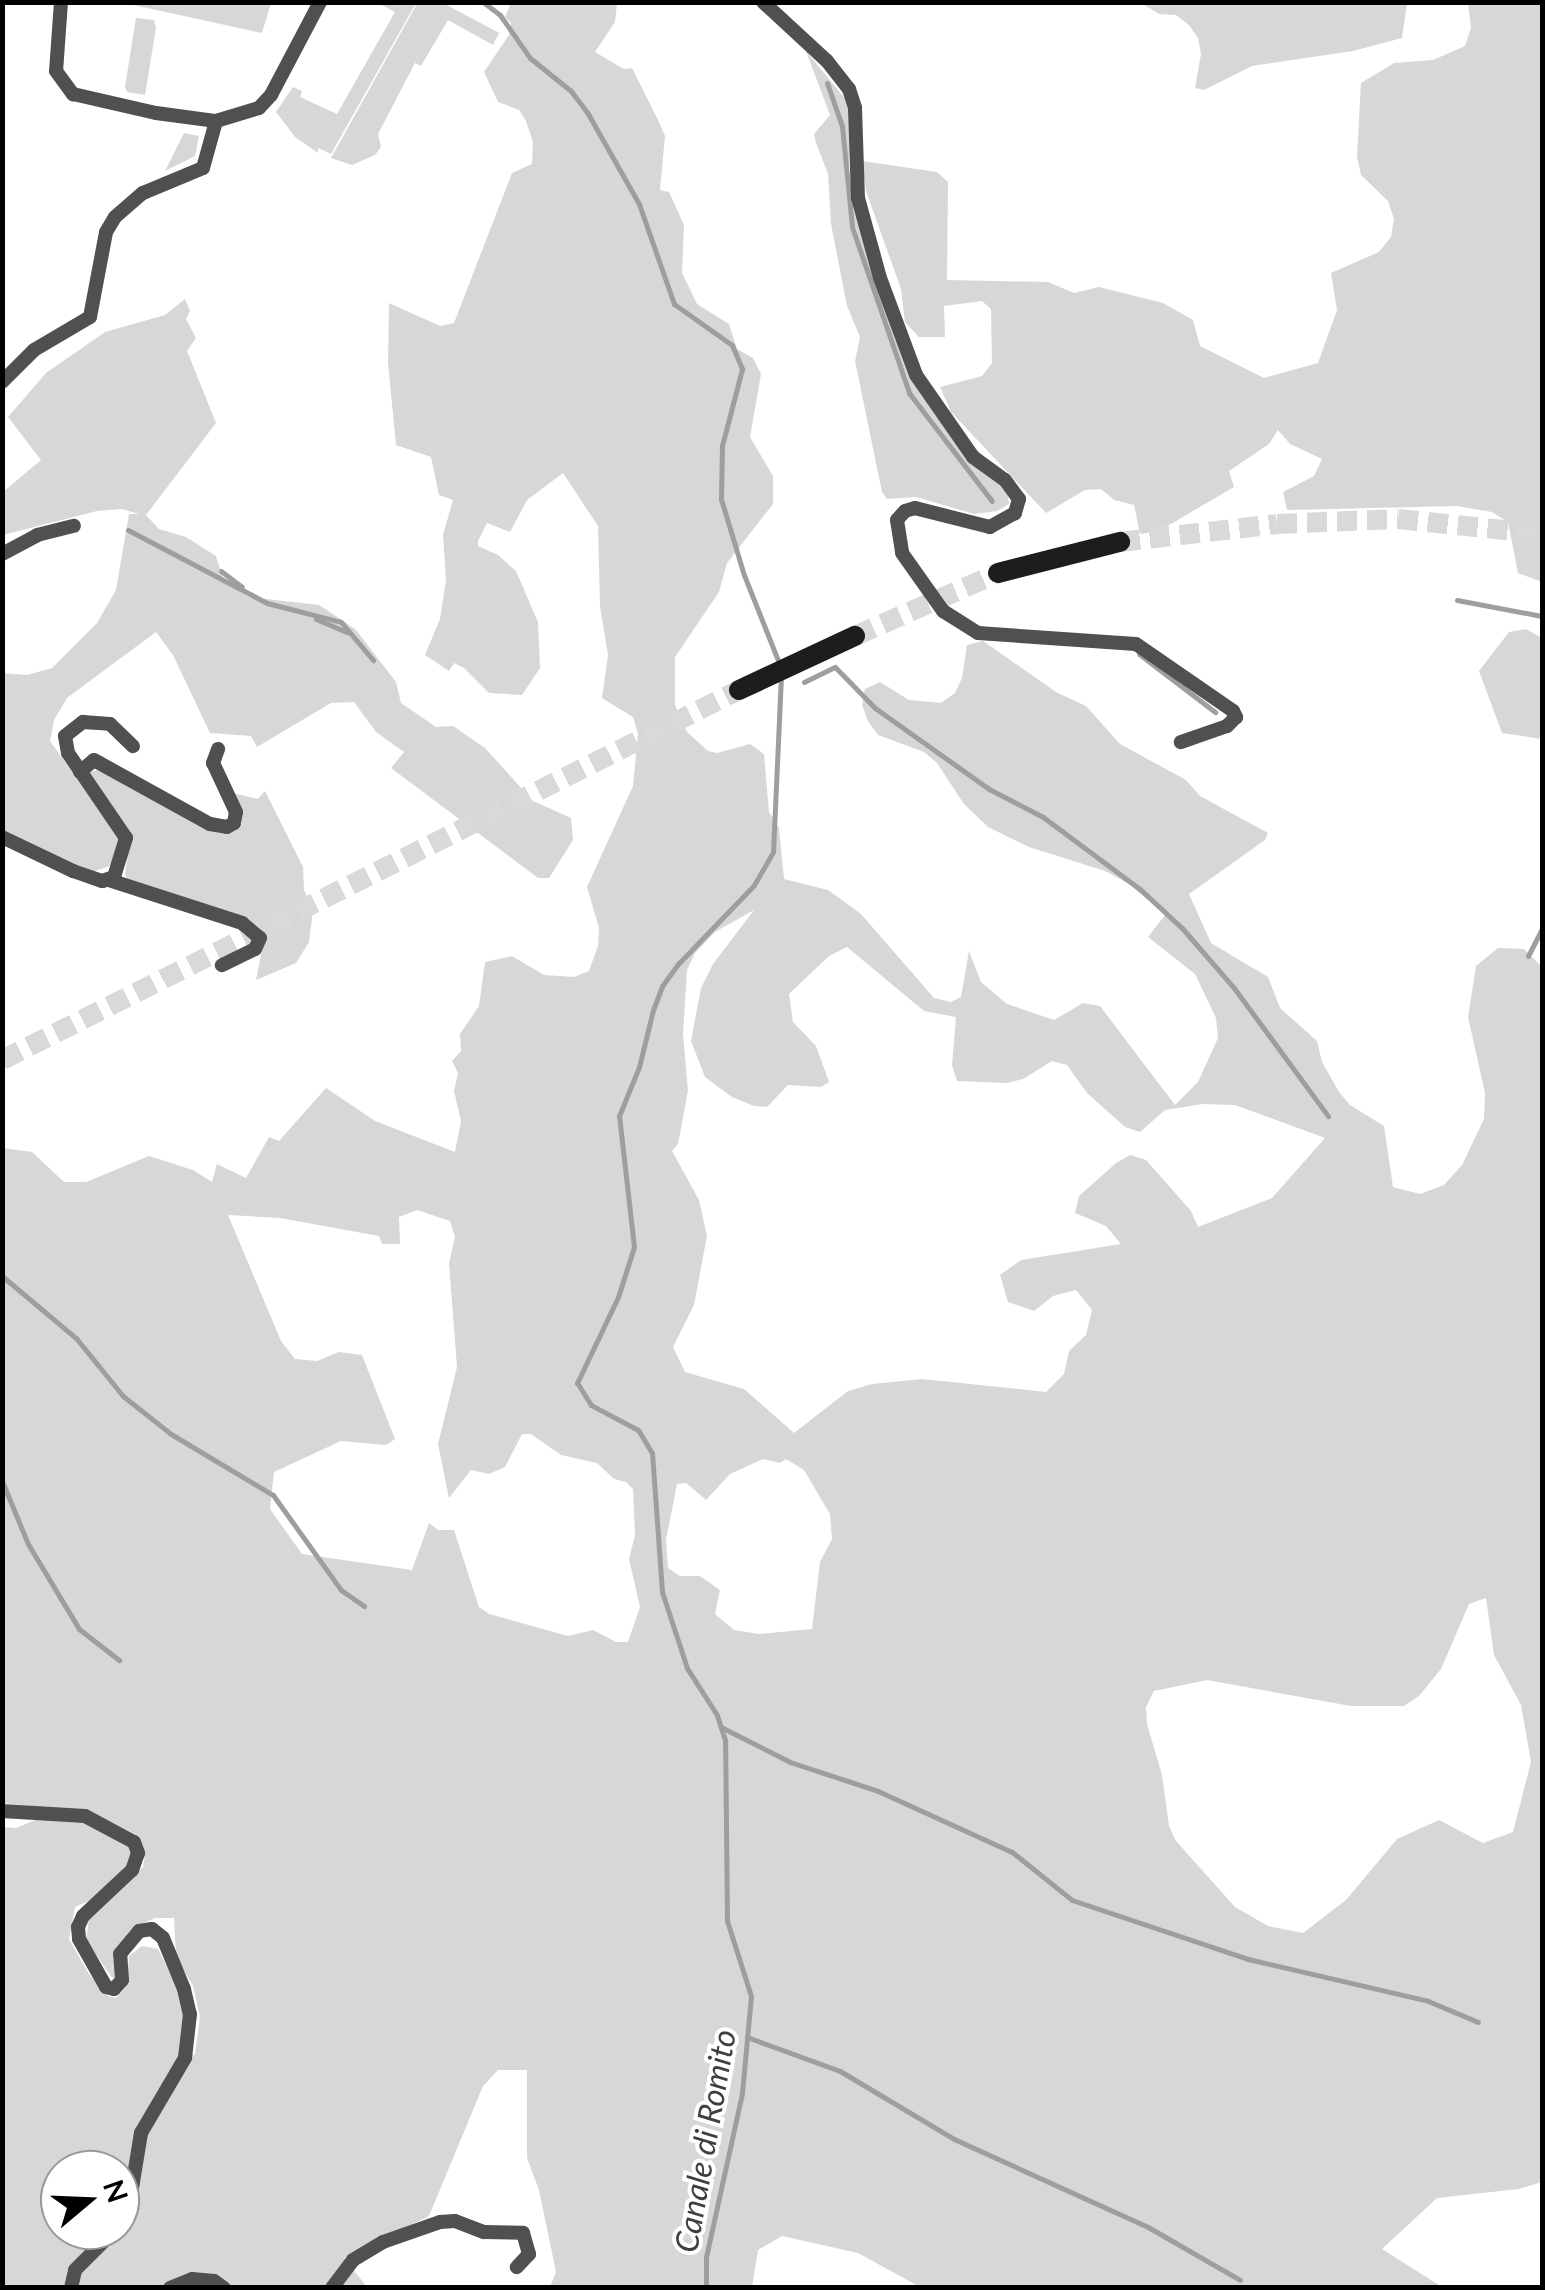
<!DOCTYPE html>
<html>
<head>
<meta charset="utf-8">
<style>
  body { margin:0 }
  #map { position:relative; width:1545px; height:2290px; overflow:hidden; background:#fff; font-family:Lato,sans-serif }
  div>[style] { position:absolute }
  .green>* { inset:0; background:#d7d7d7 }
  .stream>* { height:5px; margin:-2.5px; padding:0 2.5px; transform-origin:2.5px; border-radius:2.5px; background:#9e9e9e }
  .secondary-tunnel>* { height:20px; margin-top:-10px; transform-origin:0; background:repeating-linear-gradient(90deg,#d9d9d9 0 20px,transparent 0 30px) }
  .street>* { height:14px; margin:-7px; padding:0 7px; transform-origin:7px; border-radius:7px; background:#505050 }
  .secondary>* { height:20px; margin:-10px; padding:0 10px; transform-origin:10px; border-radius:10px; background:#1d1d1d }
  span { translate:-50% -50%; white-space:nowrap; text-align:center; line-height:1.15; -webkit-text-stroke:8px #fff; paint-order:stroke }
  .water-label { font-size:32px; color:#3f3f3f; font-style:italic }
  .frame { position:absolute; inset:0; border:5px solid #000; pointer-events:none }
  .north { position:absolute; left:40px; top:2150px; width:100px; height:100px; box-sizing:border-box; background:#fff; border:2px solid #999; border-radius:50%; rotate:71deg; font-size:28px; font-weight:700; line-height:40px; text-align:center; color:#000 }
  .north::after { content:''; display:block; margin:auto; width:35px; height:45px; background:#000; clip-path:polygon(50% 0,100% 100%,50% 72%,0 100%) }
</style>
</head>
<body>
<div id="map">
  <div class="green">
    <div style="clip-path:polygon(418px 2px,443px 3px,499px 33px,493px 45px,448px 20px,421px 66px,415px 63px,378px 134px,381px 147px,375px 155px,352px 165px,331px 158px)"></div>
    <div style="clip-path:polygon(271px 3px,262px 33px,129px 4px,129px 2px)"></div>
    <div style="clip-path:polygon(378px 3px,416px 3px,331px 154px,318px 148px,318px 153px,295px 137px,276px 112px,293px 87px,302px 91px,300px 97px,337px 114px,395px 12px)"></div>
    <div style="clip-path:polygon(evenodd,511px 3px,617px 3px,615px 22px,595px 52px,624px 69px,632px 68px,658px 120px,665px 136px,660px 190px,669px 192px,684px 225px,682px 273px,697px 304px,729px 324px,737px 349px,753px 358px,761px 374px,750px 437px,773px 476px,773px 504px,727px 563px,719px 592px,675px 657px,675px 705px,687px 732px,708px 751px,717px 753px,750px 744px,764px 754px,769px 812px,779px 828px,784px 879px,828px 890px,861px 914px,934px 998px,951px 1002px,961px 997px,969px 951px,981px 982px,1007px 1004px,1054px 1020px,1083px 1003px,1100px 1006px,1175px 1105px,1198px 1082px,1218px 1038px,1216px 1018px,1195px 974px,1148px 937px,1165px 915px,1129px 884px,1105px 871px,1029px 847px,988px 827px,964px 804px,937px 763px,924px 752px,878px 735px,868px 721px,862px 705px,865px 689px,880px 682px,909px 700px,941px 703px,955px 693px,962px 678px,967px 645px,983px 641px,1056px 692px,1086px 706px,1120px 744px,1186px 780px,1200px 796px,1268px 833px,1265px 840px,1189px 894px,1211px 943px,1268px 977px,1280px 1008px,1317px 1041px,1322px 1062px,1339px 1092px,1350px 1105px,1384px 1126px,1393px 1187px,1420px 1194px,1444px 1185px,1462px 1165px,1484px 1119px,1485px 1093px,1468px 1017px,1476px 966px,1498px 948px,1524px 949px,1542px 967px,1542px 2182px,1519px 2189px,1437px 2198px,1382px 2249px,1442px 2287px,920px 2287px,858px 2253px,782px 2236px,758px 2250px,752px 2287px,550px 2287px,556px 2272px,539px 2190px,527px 2158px,527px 2070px,498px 2070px,483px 2086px,429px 2216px,344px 2258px,367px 2287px,3px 2287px,2px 1827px,16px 1828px,35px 1820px,79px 1820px,127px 1843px,132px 1860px,91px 1900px,75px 1907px,69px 1939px,89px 1974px,108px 1996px,116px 1998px,127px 1986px,129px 1956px,142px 1946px,158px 1949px,180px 1993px,186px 2017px,183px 2051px,195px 2055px,200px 2017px,193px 1986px,176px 1957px,174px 1918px,155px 1918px,135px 1927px,113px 1979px,86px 1940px,89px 1919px,143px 1867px,145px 1855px,135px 1834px,91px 1812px,3px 1803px,3px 1148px,32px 1152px,64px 1182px,86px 1182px,149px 1156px,193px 1170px,212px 1182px,217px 1164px,246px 1178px,269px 1137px,279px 1141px,326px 1088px,375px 1121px,455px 1152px,461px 1121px,454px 1091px,458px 1073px,452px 1061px,461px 1051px,460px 1034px,479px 1006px,485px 962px,512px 956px,544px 975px,574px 977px,589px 971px,598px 946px,599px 928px,587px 887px,633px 786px,638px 734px,633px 717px,602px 698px,608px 655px,600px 607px,598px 526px,563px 473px,527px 500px,510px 532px,487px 523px,478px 541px,478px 546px,498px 555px,516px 571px,538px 622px,540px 668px,522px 695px,489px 693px,464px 668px,454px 663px,449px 671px,425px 655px,440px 619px,446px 580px,443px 535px,453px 500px,439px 495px,431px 457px,396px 445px,388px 363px,389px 303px,440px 326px,454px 323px,512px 173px,532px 164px,533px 142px,526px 121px,519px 110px,498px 102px,484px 72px,509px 35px,511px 23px,505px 17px,511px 3px,754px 910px,713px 964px,701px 988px,691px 1041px,705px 1077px,732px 1097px,754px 1106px,767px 1107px,788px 1085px,821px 1087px,829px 1082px,816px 1046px,793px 1022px,789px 994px,829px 956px,847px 947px,924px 1011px,956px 1017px,952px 1065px,957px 1081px,1007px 1083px,1023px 1079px,1052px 1061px,1067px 1065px,1087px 1093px,1125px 1127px,1140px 1132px,1165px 1110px,1203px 1104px,1235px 1105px,1325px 1138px,1272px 1198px,1198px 1227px,1191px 1211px,1146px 1160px,1130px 1155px,1116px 1163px,1079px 1196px,1075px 1213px,1106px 1226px,1121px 1244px,1021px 1260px,1000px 1275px,1008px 1302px,1034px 1311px,1053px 1296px,1076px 1290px,1092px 1310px,1086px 1335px,1069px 1351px,1064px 1374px,1046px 1392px,922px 1379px,872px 1384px,848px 1391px,794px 1433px,744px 1389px,685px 1372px,673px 1347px,694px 1305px,707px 1236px,699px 1200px,672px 1151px,678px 1144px,688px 1091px,683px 1034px,687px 970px,695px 953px,715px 932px,754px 910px,511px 3px,417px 1210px,450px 1221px,455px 1237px,449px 1263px,457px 1367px,438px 1444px,449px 1498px,471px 1470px,489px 1474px,505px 1467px,522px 1434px,531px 1434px,561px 1455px,597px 1463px,614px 1479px,626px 1482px,633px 1489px,635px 1535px,629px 1559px,640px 1607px,628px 1642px,616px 1642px,593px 1630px,568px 1636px,489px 1614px,479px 1607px,454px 1530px,438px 1530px,429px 1523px,412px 1570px,302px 1554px,270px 1509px,274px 1472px,341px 1441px,386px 1445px,395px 1439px,362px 1355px,339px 1352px,317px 1361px,295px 1359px,281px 1341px,228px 1215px,280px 1218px,379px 1236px,382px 1244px,400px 1244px,399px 1217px,417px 1210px,511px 3px,763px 1459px,780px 1463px,786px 1459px,804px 1470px,830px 1514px,832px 1539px,820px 1562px,812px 1629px,759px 1634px,734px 1630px,715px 1614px,720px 1590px,700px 1576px,680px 1576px,668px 1568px,666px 1540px,677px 1484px,686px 1483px,706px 1500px,730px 1474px,763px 1459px,511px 3px,1486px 1598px,1494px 1655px,1521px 1705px,1531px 1762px,1513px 1832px,1483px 1843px,1439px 1820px,1397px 1839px,1346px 1900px,1303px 1933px,1268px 1926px,1235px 1907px,1176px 1841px,1169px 1826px,1162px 1775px,1147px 1724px,1146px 1707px,1154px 1691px,1207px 1680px,1351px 1706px,1404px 1706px,1419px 1696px,1441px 1669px,1469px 1604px,1486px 1598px,511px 3px,60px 2170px,120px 2170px,120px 2230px,60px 2230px,60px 2170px)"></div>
    <div style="clip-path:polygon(1407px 3px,1402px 38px,1353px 51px,1252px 66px,1204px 90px,1195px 88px,1201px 54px,1198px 38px,1189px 25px,1176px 15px,1159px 14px,1141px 3px)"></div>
    <div style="clip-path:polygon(1468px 3px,1542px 3px,1542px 582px,1518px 573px,1508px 522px,1492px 512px,1457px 506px,1287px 510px,1283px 492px,1314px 476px,1322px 459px,1290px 444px,1278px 430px,1269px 444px,1229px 471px,1234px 487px,1159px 531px,1140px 534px,1134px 505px,1114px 500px,1101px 489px,1085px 490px,1046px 513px,951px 412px,940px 387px,982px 376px,992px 363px,991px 309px,982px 301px,944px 306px,945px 337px,919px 337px,905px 322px,901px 289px,866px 191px,862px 161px,937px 172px,948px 182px,947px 280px,1048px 282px,1074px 293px,1099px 287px,1163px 303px,1193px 320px,1200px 346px,1264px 378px,1318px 363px,1337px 310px,1331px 273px,1379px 252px,1391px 237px,1394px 219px,1388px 201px,1361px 175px,1357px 157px,1361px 83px,1394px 63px,1433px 60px,1465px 46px,1471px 28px)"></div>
    <div style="clip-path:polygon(136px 18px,154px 20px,156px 28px,145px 95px,127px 92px,125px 87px)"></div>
    <div style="clip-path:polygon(806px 51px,847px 101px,851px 118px,848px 194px,904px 357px,1008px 496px,1009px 504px,997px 511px,974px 514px,916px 497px,887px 499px,882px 492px,855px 361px,860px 337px,847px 306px,831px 224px,828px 174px,816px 143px,814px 134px,830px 115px)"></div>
    <div style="clip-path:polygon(184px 133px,199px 136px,195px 156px,165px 171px)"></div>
    <div style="clip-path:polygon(185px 299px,190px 311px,186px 319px,196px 338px,187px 351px,216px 423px,146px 515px,159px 529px,186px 537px,216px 556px,224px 582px,249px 597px,319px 605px,342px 620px,356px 630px,396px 682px,401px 703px,436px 727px,453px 726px,485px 748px,533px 801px,571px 818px,573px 840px,549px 878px,538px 878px,391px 768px,404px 752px,376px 732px,354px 702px,331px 703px,257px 747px,251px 736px,210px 733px,173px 655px,156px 632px,67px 698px,54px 720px,50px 741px,119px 836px,113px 865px,89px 873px,3px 830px,2px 673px,27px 675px,52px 668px,97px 623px,116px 590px,129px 514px,139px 514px,122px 509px,97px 511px,3px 535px,3px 492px,41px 460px,8px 417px,46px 373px,105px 332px,165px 315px)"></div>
    <div style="clip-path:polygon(1526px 629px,1542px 638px,1542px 739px,1502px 733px,1479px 671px,1509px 632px)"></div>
    <div style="clip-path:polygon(98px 770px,229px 833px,242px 824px,233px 793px,258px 799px,265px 791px,303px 867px,304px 890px,313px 910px,309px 942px,296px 963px,256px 980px,264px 940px,128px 881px,125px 874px,131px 833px,92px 780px,90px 772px)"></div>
  </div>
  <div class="stream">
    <div style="left:483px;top:2px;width:21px;rotate:37deg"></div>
    <div style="left:500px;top:15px;width:52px;rotate:55.1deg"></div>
    <div style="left:530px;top:58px;width:53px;rotate:38.8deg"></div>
    <div style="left:571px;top:91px;width:26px;rotate:53deg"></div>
    <div style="left:587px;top:112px;width:106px;rotate:60.5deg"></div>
    <div style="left:639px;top:204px;width:106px;rotate:70.7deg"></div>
    <div style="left:674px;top:304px;width:71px;rotate:35.3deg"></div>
    <div style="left:732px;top:345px;width:26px;rotate:67deg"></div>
    <div style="left:742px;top:369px;width:80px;rotate:104.6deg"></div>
    <div style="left:722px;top:446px;width:53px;rotate:91.1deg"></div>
    <div style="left:721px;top:499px;width:79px;rotate:73.2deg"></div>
    <div style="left:744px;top:575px;width:95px;rotate:68.3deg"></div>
    <div style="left:827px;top:83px;width:46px;rotate:70.8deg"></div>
    <div style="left:842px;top:126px;width:101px;rotate:84.3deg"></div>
    <div style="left:852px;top:227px;width:176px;rotate:71deg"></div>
    <div style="left:909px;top:393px;width:136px;rotate:52.5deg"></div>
    <div style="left:128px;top:530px;width:157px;rotate:27.7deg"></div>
    <div style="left:267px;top:603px;width:76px;rotate:14.4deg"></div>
    <div style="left:341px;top:622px;width:50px;rotate:49.9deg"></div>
    <div style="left:221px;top:571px;width:26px;rotate:37deg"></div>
    <div style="left:1457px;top:600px;width:86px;rotate:10.7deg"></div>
    <div style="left:316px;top:619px;width:34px;rotate:23deg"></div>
    <div style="left:1139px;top:654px;width:96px;rotate:37.3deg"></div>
    <div style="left:804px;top:682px;width:34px;rotate:-26deg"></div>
    <div style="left:835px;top:667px;width:57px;rotate:45.7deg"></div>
    <div style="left:875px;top:708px;width:140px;rotate:35.4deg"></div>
    <div style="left:989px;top:789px;width:61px;rotate:27.4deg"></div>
    <div style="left:1043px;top:817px;width:121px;rotate:36.6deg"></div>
    <div style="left:1140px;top:889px;width:57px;rotate:42.9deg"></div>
    <div style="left:1182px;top:928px;width:79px;rotate:49.1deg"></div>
    <div style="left:1234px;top:988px;width:159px;rotate:53.7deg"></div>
    <div style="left:1528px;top:956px;width:31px;rotate:-63deg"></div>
    <div style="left:2px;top:1276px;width:97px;rotate:40deg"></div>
    <div style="left:76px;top:1338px;width:75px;rotate:51deg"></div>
    <div style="left:123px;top:1396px;width:61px;rotate:38.4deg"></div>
    <div style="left:171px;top:1434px;width:119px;rotate:30.9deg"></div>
    <div style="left:273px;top:1495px;width:117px;rotate:54.4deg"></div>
    <div style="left:341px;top:1590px;width:28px;rotate:35deg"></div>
    <div style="left:2px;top:1481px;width:68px;rotate:67.6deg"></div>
    <div style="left:28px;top:1544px;width:99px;rotate:59deg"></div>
    <div style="left:79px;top:1629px;width:51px;rotate:37.8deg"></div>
    <div style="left:721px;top:1727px;width:77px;rotate:26.9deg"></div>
    <div style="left:790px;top:1762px;width:93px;rotate:18.2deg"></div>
    <div style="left:878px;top:1791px;width:147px;rotate:24.5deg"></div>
    <div style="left:1012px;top:1852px;width:77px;rotate:38.7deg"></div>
    <div style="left:1072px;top:1900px;width:186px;rotate:18.5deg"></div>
    <div style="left:1248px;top:1959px;width:185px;rotate:13.1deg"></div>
    <div style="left:1428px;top:2001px;width:54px;rotate:22.8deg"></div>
    <div style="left:747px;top:2037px;width:99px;rotate:20.1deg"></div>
    <div style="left:840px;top:2071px;width:133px;rotate:30.8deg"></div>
    <div style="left:954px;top:2139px;width:213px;rotate:24.4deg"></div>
    <div style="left:1148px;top:2227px;width:106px;rotate:29.9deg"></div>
    <div style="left:706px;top:2288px;width:31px;rotate:-90deg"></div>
    <div style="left:706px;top:2257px;width:168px;rotate:-77.6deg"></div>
    <div style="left:742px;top:2093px;width:97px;rotate:-84.7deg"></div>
    <div style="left:751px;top:1996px;width:79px;rotate:-107.7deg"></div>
    <div style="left:727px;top:1921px;width:181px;rotate:-90.6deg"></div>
    <div style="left:725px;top:1740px;width:26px;rotate:-108deg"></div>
    <div style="left:717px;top:1715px;width:56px;rotate:-122.6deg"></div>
    <div style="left:687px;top:1668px;width:80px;rotate:-108.2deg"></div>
    <div style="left:662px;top:1592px;width:139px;rotate:-94.1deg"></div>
    <div style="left:652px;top:1453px;width:27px;rotate:-121deg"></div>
    <div style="left:638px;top:1430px;width:53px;rotate:-152deg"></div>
    <div style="left:591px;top:1405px;width:26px;rotate:-122deg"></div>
    <div style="left:577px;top:1383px;width:95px;rotate:-64.5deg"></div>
    <div style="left:618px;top:1297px;width:52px;rotate:-72.3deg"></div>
    <div style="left:634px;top:1247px;width:132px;rotate:-96.5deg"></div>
    <div style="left:619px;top:1116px;width:53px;rotate:-67.8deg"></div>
    <div style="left:639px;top:1067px;width:59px;rotate:-76.2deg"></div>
    <div style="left:653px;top:1010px;width:26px;rotate:-69deg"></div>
    <div style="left:662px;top:986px;width:29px;rotate:-54deg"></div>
    <div style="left:679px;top:963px;width:108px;rotate:-46.1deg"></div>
    <div style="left:754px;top:885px;width:38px;rotate:-60deg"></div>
    <div style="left:773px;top:852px;width:173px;rotate:-87.4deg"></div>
  </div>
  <div class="secondary-tunnel">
    <div style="left:1120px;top:542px;width:158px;rotate:-6.5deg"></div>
    <div style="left:1277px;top:524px;width:121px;rotate:-2.4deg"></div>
    <div style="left:1398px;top:519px;width:145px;rotate:5.9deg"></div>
    <div style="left:855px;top:636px;width:156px;rotate:-23.8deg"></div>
    <div style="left:2px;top:1060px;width:825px;rotate:-26.66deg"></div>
  </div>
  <div class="street">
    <div style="left:61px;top:2px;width:69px;rotate:94.1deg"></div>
    <div style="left:56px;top:71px;width:29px;rotate:54deg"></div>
    <div style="left:73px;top:94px;width:85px;rotate:12.9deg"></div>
    <div style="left:156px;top:113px;width:61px;rotate:7.6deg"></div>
    <div style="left:216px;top:121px;width:45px;rotate:-16.8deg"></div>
    <div style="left:259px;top:108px;width:18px;rotate:-47deg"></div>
    <div style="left:271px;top:95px;width:105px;rotate:-62.2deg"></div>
    <div style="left:763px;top:2px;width:87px;rotate:42.7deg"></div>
    <div style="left:827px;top:61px;width:36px;rotate:52deg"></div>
    <div style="left:849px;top:89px;width:20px;rotate:72deg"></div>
    <div style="left:855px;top:108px;width:90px;rotate:88.1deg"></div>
    <div style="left:858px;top:198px;width:83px;rotate:74.6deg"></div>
    <div style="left:880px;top:278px;width:103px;rotate:69.6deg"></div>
    <div style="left:916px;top:375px;width:100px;rotate:55.2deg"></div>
    <div style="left:973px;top:457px;width:39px;rotate:36deg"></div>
    <div style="left:1005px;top:480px;width:24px;rotate:54deg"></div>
    <div style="left:1019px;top:499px;width:15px;rotate:106deg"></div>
    <div style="left:1015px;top:513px;width:29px;rotate:151deg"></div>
    <div style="left:990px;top:527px;width:77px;rotate:-165.8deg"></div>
    <div style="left:915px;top:508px;width:10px;rotate:163deg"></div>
    <div style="left:905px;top:511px;width:12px;rotate:132deg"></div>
    <div style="left:897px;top:520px;width:33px;rotate:81deg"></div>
    <div style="left:902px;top:553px;width:71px;rotate:54.7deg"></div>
    <div style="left:943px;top:611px;width:41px;rotate:32.2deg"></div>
    <div style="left:978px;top:633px;width:158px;rotate:4deg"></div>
    <div style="left:1136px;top:644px;width:118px;rotate:34.6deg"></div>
    <div style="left:1233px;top:711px;width:7px;rotate:63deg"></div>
    <div style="left:1236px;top:717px;width:13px;rotate:135deg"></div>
    <div style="left:1227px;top:726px;width:49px;rotate:160.8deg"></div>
    <div style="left:2px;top:382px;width:45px;rotate:-45deg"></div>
    <div style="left:34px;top:350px;width:65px;rotate:-30.5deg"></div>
    <div style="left:90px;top:317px;width:86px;rotate:-79.3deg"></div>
    <div style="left:106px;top:232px;width:17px;rotate:-59deg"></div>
    <div style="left:115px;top:217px;width:37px;rotate:-41deg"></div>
    <div style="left:143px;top:193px;width:65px;rotate:-22.6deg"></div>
    <div style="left:203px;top:168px;width:49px;rotate:-74.5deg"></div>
    <div style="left:2px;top:554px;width:40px;rotate:-28deg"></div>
    <div style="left:37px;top:535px;width:38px;rotate:-14deg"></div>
    <div style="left:80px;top:772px;width:18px;rotate:-41deg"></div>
    <div style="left:94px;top:760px;width:132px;rotate:28.9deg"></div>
    <div style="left:210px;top:824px;width:17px;rotate:10deg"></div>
    <div style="left:227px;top:827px;width:8px;rotate:-30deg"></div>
    <div style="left:234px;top:823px;width:11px;rotate:-80deg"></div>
    <div style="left:236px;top:812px;width:54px;rotate:-115.1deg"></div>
    <div style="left:213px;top:763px;width:15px;rotate:-70deg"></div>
    <div style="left:2px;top:837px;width:79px;rotate:25.6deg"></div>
    <div style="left:73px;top:871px;width:31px;rotate:19deg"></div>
    <div style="left:102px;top:881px;width:13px;rotate:-18deg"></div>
    <div style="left:114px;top:877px;width:41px;rotate:-72.9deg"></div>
    <div style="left:126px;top:838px;width:103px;rotate:-124.3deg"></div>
    <div style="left:68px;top:753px;width:17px;rotate:-100deg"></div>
    <div style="left:65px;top:736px;width:23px;rotate:-38deg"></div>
    <div style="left:83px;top:722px;width:27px;rotate:4deg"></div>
    <div style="left:110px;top:724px;width:32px;rotate:44deg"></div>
    <div style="left:109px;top:880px;width:140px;rotate:17.9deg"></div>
    <div style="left:242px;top:923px;width:23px;rotate:40deg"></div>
    <div style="left:260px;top:938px;width:12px;rotate:114deg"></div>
    <div style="left:255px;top:949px;width:37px;rotate:154deg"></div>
    <div style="left:2px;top:1811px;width:83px;rotate:3.4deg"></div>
    <div style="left:85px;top:1816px;width:55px;rotate:28deg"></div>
    <div style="left:134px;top:1842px;width:12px;rotate:70deg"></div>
    <div style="left:138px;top:1853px;width:18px;rotate:109deg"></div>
    <div style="left:132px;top:1870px;width:67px;rotate:136.8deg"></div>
    <div style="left:83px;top:1916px;width:12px;rotate:114deg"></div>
    <div style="left:78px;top:1927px;width:12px;rotate:85deg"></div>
    <div style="left:79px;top:1939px;width:55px;rotate:60.6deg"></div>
    <div style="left:106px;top:1987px;width:8px;rotate:14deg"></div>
    <div style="left:114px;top:1989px;width:12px;rotate:-48deg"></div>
    <div style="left:122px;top:1980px;width:26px;rotate:-94deg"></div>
    <div style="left:120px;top:1954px;width:30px;rotate:-50deg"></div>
    <div style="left:139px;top:1931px;width:13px;rotate:-9deg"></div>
    <div style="left:152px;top:1929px;width:14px;rotate:39deg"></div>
    <div style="left:163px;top:1938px;width:55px;rotate:67.6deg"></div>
    <div style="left:184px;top:1989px;width:26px;rotate:77deg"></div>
    <div style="left:190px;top:2014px;width:44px;rotate:96.5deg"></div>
    <div style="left:185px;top:2058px;width:87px;rotate:120.4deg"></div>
    <div style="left:141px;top:2133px;width:56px;rotate:99.3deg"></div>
    <div style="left:132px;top:2188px;width:35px;rotate:110deg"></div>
    <div style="left:71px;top:2288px;width:18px;rotate:-77deg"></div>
    <div style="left:75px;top:2270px;width:57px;rotate:-45deg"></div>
    <div style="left:170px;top:2288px;width:24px;rotate:-22deg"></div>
    <div style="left:192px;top:2279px;width:22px;rotate:5deg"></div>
    <div style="left:214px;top:2281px;width:12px;rotate:35deg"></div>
    <div style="left:332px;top:2288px;width:35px;rotate:-53deg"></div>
    <div style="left:353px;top:2260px;width:35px;rotate:-31deg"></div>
    <div style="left:383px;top:2242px;width:60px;rotate:-19.3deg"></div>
    <div style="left:440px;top:2222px;width:15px;rotate:-4deg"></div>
    <div style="left:455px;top:2221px;width:31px;rotate:21deg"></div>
    <div style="left:484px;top:2232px;width:39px;rotate:1deg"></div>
    <div style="left:523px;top:2233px;width:22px;rotate:74deg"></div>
    <div style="left:529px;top:2254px;width:18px;rotate:133deg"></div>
  </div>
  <div class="secondary">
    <div style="left:998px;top:573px;width:126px;rotate:-14.3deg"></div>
    <div style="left:739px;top:690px;width:128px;rotate:-25deg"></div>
  </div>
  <div class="water-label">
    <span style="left:705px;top:2141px;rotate:-80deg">Canale di Romito</span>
  </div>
  <div class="frame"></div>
  <div class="north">N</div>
</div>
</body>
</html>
